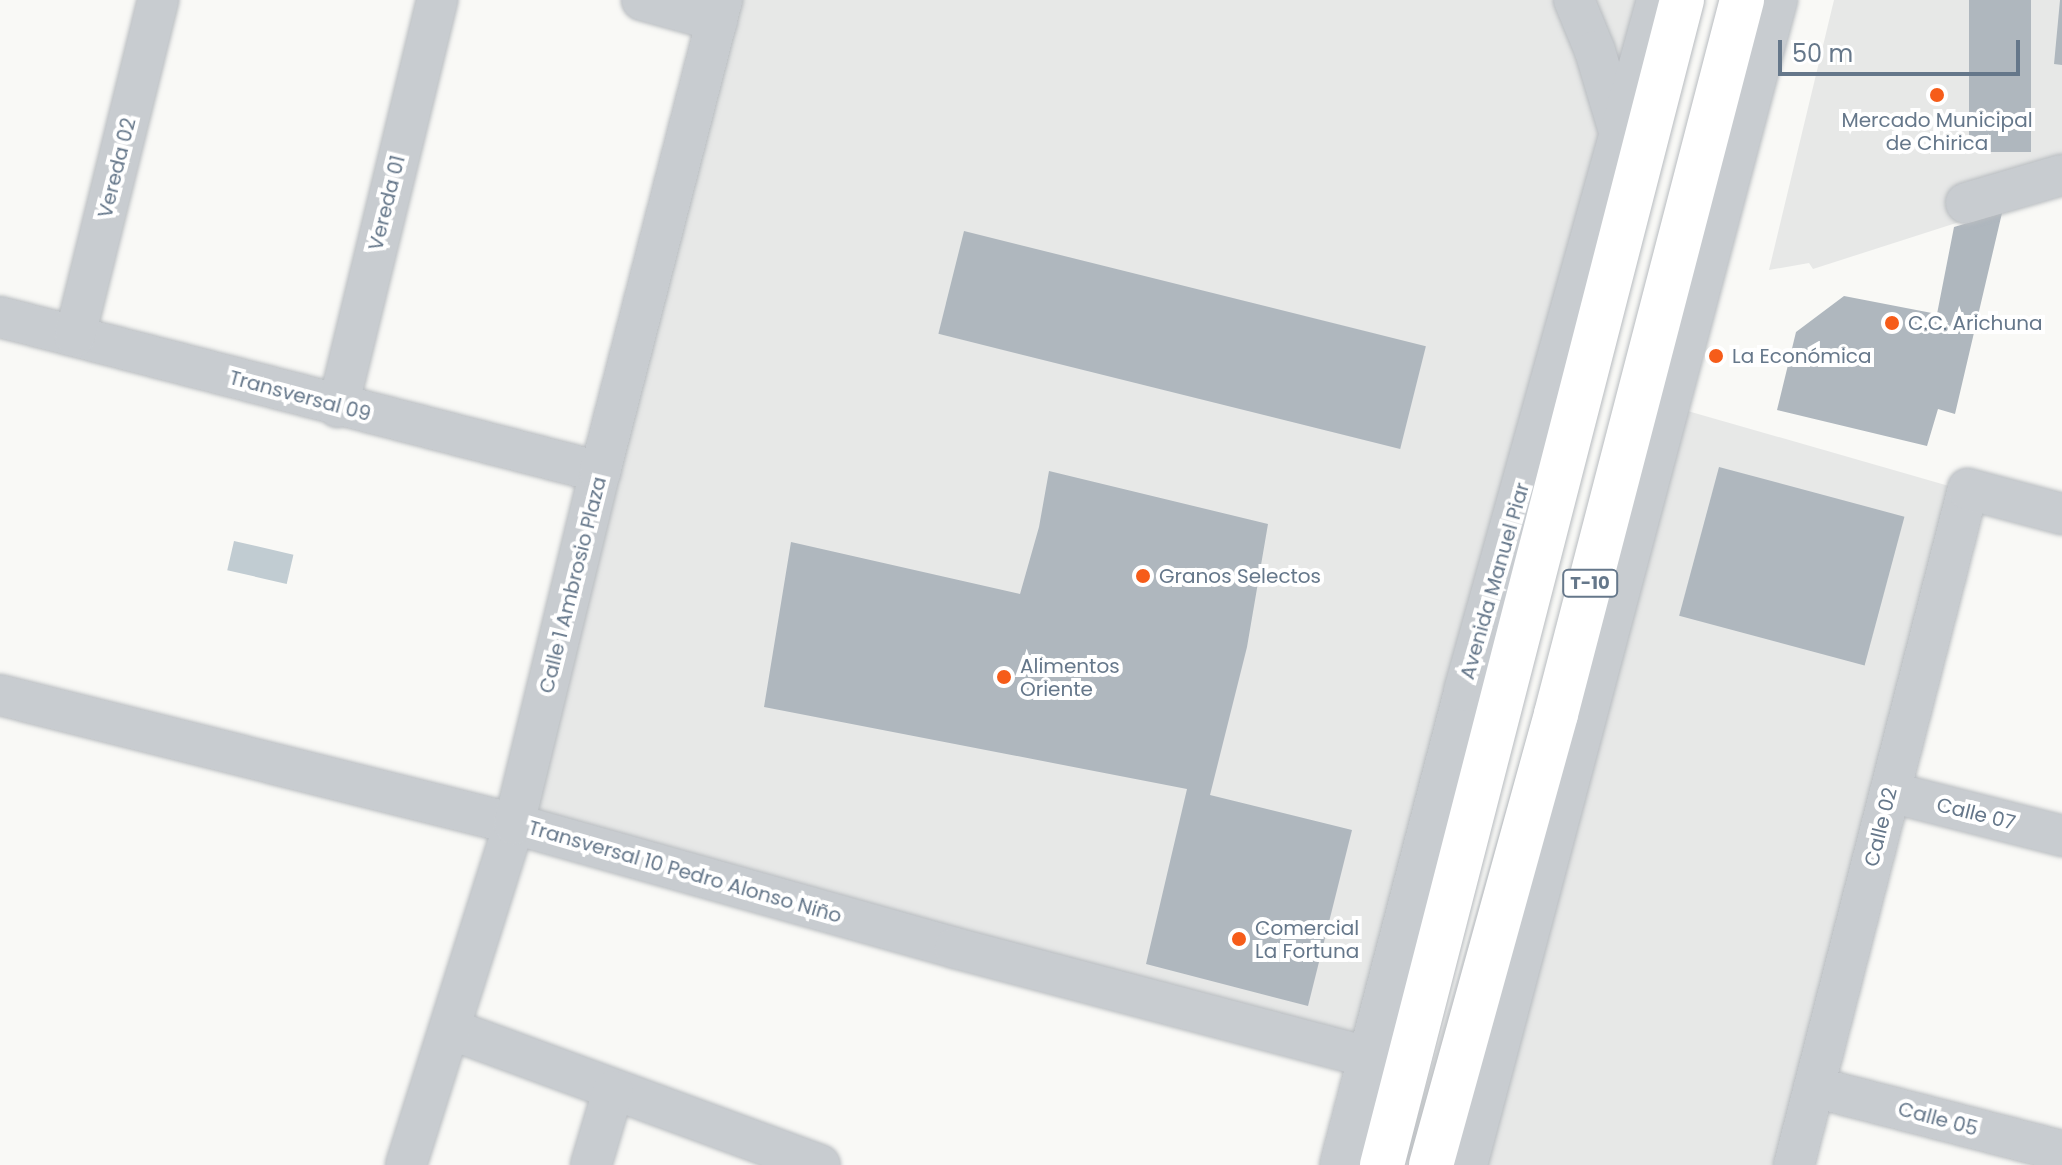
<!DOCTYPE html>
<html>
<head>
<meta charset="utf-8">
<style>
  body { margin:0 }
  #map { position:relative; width:2062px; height:1165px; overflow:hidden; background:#f9f9f6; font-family:Poppins,sans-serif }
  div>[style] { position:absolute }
  .built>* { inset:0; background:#e7e8e7; transform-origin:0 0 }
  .water>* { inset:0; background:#c1ccd2; transform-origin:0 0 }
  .building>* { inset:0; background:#afb7be; transform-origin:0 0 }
  .roads { filter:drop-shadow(0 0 2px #b8bcc0) drop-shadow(0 0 2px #b8bcc0) }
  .minor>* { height:40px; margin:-20px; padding:0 20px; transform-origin:20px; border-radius:20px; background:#c8ccd0 }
  .highway>* { height:44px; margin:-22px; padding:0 22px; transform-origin:22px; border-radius:22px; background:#fff }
  .dots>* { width:22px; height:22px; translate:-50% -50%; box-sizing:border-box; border:4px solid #fff; border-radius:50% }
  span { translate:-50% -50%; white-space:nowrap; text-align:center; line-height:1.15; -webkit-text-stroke:8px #fff; paint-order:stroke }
  .shield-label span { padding:2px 6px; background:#fff; border:2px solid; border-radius:6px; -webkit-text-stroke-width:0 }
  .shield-label { font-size:18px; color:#65778a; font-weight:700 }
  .poi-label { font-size:20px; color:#65778a }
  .left { translate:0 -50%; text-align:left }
  .street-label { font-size:20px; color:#65778a }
  .scale { position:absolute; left:1778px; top:40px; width:242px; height:36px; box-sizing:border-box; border:4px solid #65778a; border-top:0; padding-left:10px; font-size:24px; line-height:28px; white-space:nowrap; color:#65778a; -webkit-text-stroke:6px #fff; paint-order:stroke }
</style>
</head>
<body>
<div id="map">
  <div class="built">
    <div style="clip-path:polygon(722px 0,1682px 0,1399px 1065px,514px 824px)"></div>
    <div style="clip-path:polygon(1834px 0,2062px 0,2062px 189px,1813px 269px,1809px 263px,1769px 270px)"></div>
    <div style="left:1625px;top:393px;width:356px;height:797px;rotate:16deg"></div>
  </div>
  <div class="water">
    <div style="left:234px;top:541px;width:61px;height:30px;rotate:13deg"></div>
  </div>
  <div class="building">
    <div style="left:1969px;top:0;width:62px;height:152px"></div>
    <div style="clip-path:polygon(2060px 0,2062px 0,2062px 65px,2054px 64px)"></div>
    <div style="clip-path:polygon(2002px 213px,1955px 414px,1938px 409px,1927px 446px,1777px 410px,1796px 332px,1844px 296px,1937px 314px,1954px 227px)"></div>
    <div style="left:964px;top:231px;width:476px;height:106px;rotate:14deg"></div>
    <div style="left:1719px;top:467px;width:192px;height:154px;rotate:15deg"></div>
    <div style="clip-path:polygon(1049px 471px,1268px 524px,1247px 647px,1210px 795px,1352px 830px,1308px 1006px,1146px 964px,1187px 789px,764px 707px,791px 542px,1020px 594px,1039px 527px)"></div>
  </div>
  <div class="roads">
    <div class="minor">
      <div style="left:642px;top:0;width:78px;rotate:15.6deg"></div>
      <div style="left:1574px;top:0;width:55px;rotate:67.6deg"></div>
      <div style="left:1595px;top:51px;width:88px;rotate:73.4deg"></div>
      <div style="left:1966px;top:203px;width:100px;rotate:-16.3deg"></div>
      <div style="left:0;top:317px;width:620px;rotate:14.48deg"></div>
      <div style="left:75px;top:336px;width:346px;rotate:-76.1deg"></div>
      <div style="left:338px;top:407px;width:419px;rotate:-76.3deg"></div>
      <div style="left:0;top:695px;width:530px;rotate:14.09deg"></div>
      <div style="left:514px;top:824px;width:458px;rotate:15.7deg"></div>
      <div style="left:955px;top:948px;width:427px;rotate:14.8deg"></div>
      <div style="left:1890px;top:792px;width:178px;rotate:14.3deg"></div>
      <div style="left:450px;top:1029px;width:394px;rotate:20.2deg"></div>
      <div style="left:1814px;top:1087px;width:256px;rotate:14.5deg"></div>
      <div style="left:406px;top:1165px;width:358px;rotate:-72.4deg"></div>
      <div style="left:514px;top:824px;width:362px;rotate:-76.3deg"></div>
      <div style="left:600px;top:472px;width:488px;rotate:-75.5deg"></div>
      <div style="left:591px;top:1165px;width:77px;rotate:-73.4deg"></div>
      <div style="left:1340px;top:1165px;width:490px;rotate:-75.3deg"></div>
      <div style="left:1464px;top:691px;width:717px;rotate:-74.39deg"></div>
      <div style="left:1467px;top:1165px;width:1206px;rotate:-75.1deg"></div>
      <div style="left:1794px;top:1165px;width:698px;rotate:-75.57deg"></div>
      <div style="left:1968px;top:489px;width:97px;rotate:14.9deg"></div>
    </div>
    <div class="highway">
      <div style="left:1382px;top:1165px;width:1203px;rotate:-75.56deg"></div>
      <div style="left:1431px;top:1165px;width:468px;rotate:-74.5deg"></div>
      <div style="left:1556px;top:714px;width:738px;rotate:-75.4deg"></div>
    </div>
  </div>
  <div class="dots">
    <div style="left:1937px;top:95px;background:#f65c19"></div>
    <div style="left:1892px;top:323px;background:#f65c19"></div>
    <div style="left:1716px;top:356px;background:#f65c19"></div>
    <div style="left:1143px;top:576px;background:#f65c19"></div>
    <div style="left:1004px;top:677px;background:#f65c19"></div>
    <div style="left:1239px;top:939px;background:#f65c19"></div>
  </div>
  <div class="shield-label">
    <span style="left:1590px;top:583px">T-10</span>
  </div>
  <div class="poi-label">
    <span style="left:1937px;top:132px">Mercado Municipal<br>de Chirica</span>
    <span class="left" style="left:1908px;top:323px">C.C. Arichuna</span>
    <span class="left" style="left:1732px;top:356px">La Económica</span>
    <span class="left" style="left:1159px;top:576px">Granos Selectos</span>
    <span class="left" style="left:1020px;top:678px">Alimentos<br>Oriente</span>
    <span class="left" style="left:1255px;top:940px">Comercial<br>La Fortuna</span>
  </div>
  <div class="street-label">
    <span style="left:117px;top:168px;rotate:-76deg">Vereda 02</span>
    <span style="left:387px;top:203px;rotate:-76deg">Vereda 01</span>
    <span style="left:300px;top:396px;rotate:15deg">Transversal 09</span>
    <span style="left:1495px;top:581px;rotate:-74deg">Avenida Manuel Piar</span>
    <span style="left:573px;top:585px;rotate:-76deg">Calle 1 Ambrosio Plaza</span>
    <span style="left:1976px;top:814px;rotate:14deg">Calle 07</span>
    <span style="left:1881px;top:827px;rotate:-76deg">Calle 02</span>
    <span style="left:685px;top:872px;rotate:16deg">Transversal 10 Pedro Alonso Niño</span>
    <span style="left:1938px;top:1119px;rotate:15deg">Calle 05</span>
  </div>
  <div class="scale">50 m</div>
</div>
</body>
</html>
